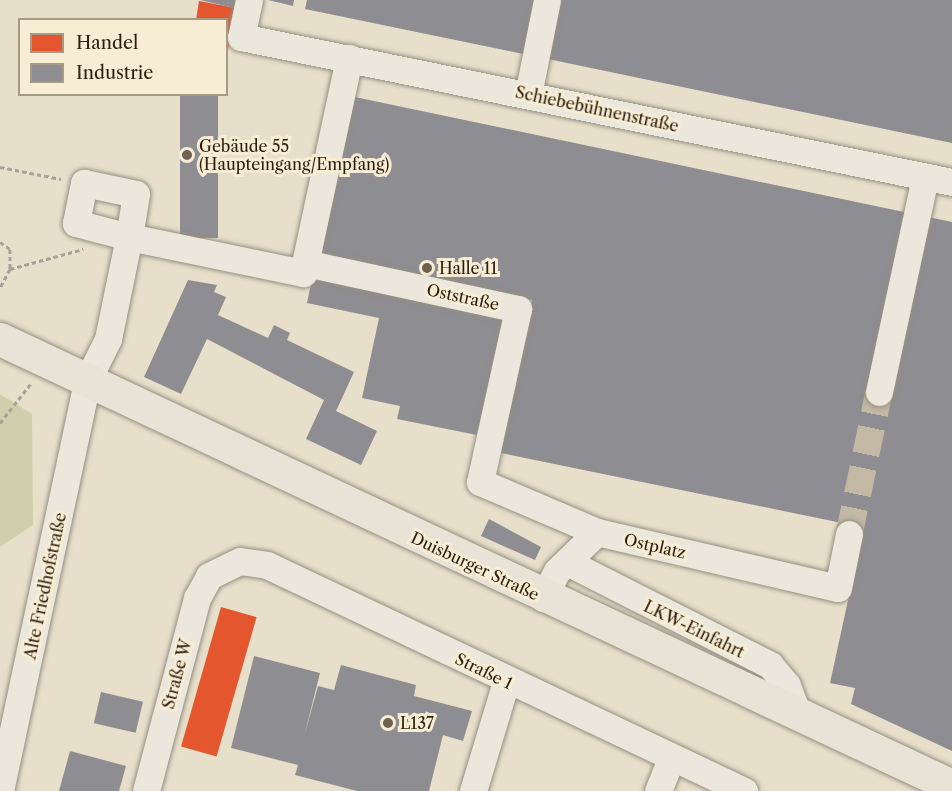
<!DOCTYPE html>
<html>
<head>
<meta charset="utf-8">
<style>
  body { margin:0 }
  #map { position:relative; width:952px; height:791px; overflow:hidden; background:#e7dfca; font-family:"Libre Caslon Text",serif }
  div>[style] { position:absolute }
  .green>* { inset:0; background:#cfd0ab }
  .shops>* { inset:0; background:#e4572e; transform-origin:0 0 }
  .industry>* { inset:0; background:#8d8d92; transform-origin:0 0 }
  .minor-tunnel>* { height:27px; margin-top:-13.5px; transform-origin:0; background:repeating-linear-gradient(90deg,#c2b8a4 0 27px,transparent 0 41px) }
  .path>* { height:3px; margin-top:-1.5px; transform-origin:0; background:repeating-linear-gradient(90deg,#a6a299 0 4.5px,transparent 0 7.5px) }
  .roads { filter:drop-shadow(0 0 2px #958f81) drop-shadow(0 0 2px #958f81) }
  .minor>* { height:27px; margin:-13.5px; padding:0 13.5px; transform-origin:13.5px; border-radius:13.5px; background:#ebe7dd }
  .major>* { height:33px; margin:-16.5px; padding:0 16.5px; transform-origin:16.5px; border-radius:16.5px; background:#e8e2d7 }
  .dots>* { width:16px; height:16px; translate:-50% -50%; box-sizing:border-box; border:3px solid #f7edd5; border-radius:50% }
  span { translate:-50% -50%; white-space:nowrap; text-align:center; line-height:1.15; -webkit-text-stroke:6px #f7edd5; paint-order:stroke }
  .street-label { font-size:16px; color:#2d1d0d }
  .poi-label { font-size:16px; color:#2d1d0d }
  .left { translate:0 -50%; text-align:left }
  .legend { position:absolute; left:18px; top:18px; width:210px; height:78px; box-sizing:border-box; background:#f7edd5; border:2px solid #a69a85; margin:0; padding:8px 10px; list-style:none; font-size:18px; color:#2d1d0d }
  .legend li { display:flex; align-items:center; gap:12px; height:30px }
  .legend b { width:30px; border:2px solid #a69a85 }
</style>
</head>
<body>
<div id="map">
  <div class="green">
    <div style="clip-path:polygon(0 394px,32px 414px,33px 525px,0 547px)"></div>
  </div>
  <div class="shops">
    <div style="clip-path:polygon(199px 1px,236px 8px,228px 50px,226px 20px,196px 20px)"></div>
    <div style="left:221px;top:607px;width:37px;height:145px;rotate:16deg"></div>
  </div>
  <div class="industry">
    <div style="clip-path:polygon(200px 0,236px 0,234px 8px)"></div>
    <div style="clip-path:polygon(268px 0,294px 0,293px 6px)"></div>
    <div style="clip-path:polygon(307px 0,540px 0,528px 55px,305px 9px)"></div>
    <div style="clip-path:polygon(555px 0,952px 0,952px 143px,543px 58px)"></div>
    <div style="left:180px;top:94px;width:38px;height:144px"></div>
    <div style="clip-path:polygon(350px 96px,952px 222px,952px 751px,851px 704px,855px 688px,830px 683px,859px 550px,842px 523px,501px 453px,532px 300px,499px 293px,506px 316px,482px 436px,397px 419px,400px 406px,362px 398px,379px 318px,307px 303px)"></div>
    <div style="clip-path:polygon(188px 280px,217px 285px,214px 292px,226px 297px,218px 315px,268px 338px,274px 325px,290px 333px,287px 340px,354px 372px,336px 411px,377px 431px,361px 465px,306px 439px,324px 400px,207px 339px,181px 394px,144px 377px)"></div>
    <div style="clip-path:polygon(489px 519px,541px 547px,535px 560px,481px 536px)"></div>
    <div style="clip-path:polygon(254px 656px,320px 673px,304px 737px,318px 686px,334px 690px,341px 665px,416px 685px,414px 696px,472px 711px,463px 741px,443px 735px,429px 791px,357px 791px,295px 775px,298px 765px,231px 748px)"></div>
    <div style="left:101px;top:692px;width:43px;height:32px;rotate:13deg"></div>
    <div style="clip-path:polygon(70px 751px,126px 766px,119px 791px,59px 791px)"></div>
  </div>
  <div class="minor-tunnel">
    <div style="left:849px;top:534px;width:145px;rotate:-78.1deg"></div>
  </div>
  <div class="path">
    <div style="left:0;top:167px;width:62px;rotate:11.1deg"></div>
    <div style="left:0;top:242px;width:12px;rotate:35deg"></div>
    <div style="left:10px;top:249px;width:20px;rotate:90deg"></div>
    <div style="left:10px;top:269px;width:21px;rotate:118deg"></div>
    <div style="left:10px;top:269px;width:76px;rotate:-15.3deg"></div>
    <div style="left:0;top:423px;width:52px;rotate:-52deg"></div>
  </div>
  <div class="roads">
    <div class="minor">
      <div style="left:249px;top:0;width:38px;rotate:102deg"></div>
      <div style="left:241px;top:37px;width:726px;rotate:11.53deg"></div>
      <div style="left:528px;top:95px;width:97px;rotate:-78.7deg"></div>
      <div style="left:305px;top:263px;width:218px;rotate:12.2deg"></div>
      <div style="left:518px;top:309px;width:177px;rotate:102.4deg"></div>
      <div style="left:480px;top:482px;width:127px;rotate:23.1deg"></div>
      <div style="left:597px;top:532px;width:247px;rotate:13.1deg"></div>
      <div style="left:838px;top:588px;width:55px;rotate:-78.5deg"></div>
      <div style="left:879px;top:392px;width:220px;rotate:-77.9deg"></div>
      <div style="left:567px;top:562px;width:228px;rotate:26.9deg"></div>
      <div style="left:770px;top:665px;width:26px;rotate:50deg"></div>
      <div style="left:787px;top:685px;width:33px;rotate:70deg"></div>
      <div style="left:543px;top:598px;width:30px;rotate:-63deg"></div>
      <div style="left:557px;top:571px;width:56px;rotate:-44.3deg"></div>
      <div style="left:0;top:791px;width:419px;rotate:-78deg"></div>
      <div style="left:87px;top:381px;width:47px;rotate:-63.4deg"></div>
      <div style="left:108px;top:339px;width:104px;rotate:-78.4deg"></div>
      <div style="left:129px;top:237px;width:55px;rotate:-165.2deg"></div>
      <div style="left:76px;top:223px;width:41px;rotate:-78.7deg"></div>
      <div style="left:84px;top:183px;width:53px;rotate:11.9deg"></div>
      <div style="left:136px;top:194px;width:44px;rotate:99.2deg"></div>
      <div style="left:129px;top:237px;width:178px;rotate:11.7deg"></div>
      <div style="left:303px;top:273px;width:220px;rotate:-77.9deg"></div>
      <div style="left:146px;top:791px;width:200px;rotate:-75.2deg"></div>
      <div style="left:197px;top:598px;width:25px;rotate:-61deg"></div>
      <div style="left:209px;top:576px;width:34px;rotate:-26deg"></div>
      <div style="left:240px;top:561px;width:27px;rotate:8deg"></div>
      <div style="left:267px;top:565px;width:528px;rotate:25.35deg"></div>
      <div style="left:473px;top:791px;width:114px;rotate:-73.2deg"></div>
      <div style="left:658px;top:791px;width:35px;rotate:-68deg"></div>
    </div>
    <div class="major">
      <div style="left:0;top:339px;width:1052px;rotate:25.15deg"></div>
    </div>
  </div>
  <div class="dots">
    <div style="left:187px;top:155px;background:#6e614f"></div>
    <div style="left:427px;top:268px;background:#6e614f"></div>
    <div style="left:388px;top:723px;background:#6e614f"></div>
  </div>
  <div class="street-label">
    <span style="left:597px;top:109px;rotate:12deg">Schiebebühnenstraße</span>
    <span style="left:463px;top:297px;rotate:12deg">Oststraße</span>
    <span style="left:655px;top:546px;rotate:13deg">Ostplatz</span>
    <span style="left:475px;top:566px;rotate:25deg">Duisburger Straße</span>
    <span style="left:45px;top:586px;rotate:-78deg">Alte Friedhofstraße</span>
    <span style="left:694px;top:629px;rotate:26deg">LKW-Einfahrt</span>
    <span style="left:484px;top:671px;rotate:26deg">Straße 1</span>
    <span style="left:177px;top:674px;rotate:-75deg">Straße W</span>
  </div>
  <div class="poi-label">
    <span class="left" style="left:199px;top:155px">Gebäude 55<br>(Haupteingang/Empfang)</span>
    <span class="left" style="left:439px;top:268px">Halle 11</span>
    <span class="left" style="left:400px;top:723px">L137</span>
  </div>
  <ul class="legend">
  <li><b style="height:16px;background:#e4572e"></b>Handel</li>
  <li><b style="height:16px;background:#8d8d92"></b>Industrie</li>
  </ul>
</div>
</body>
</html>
